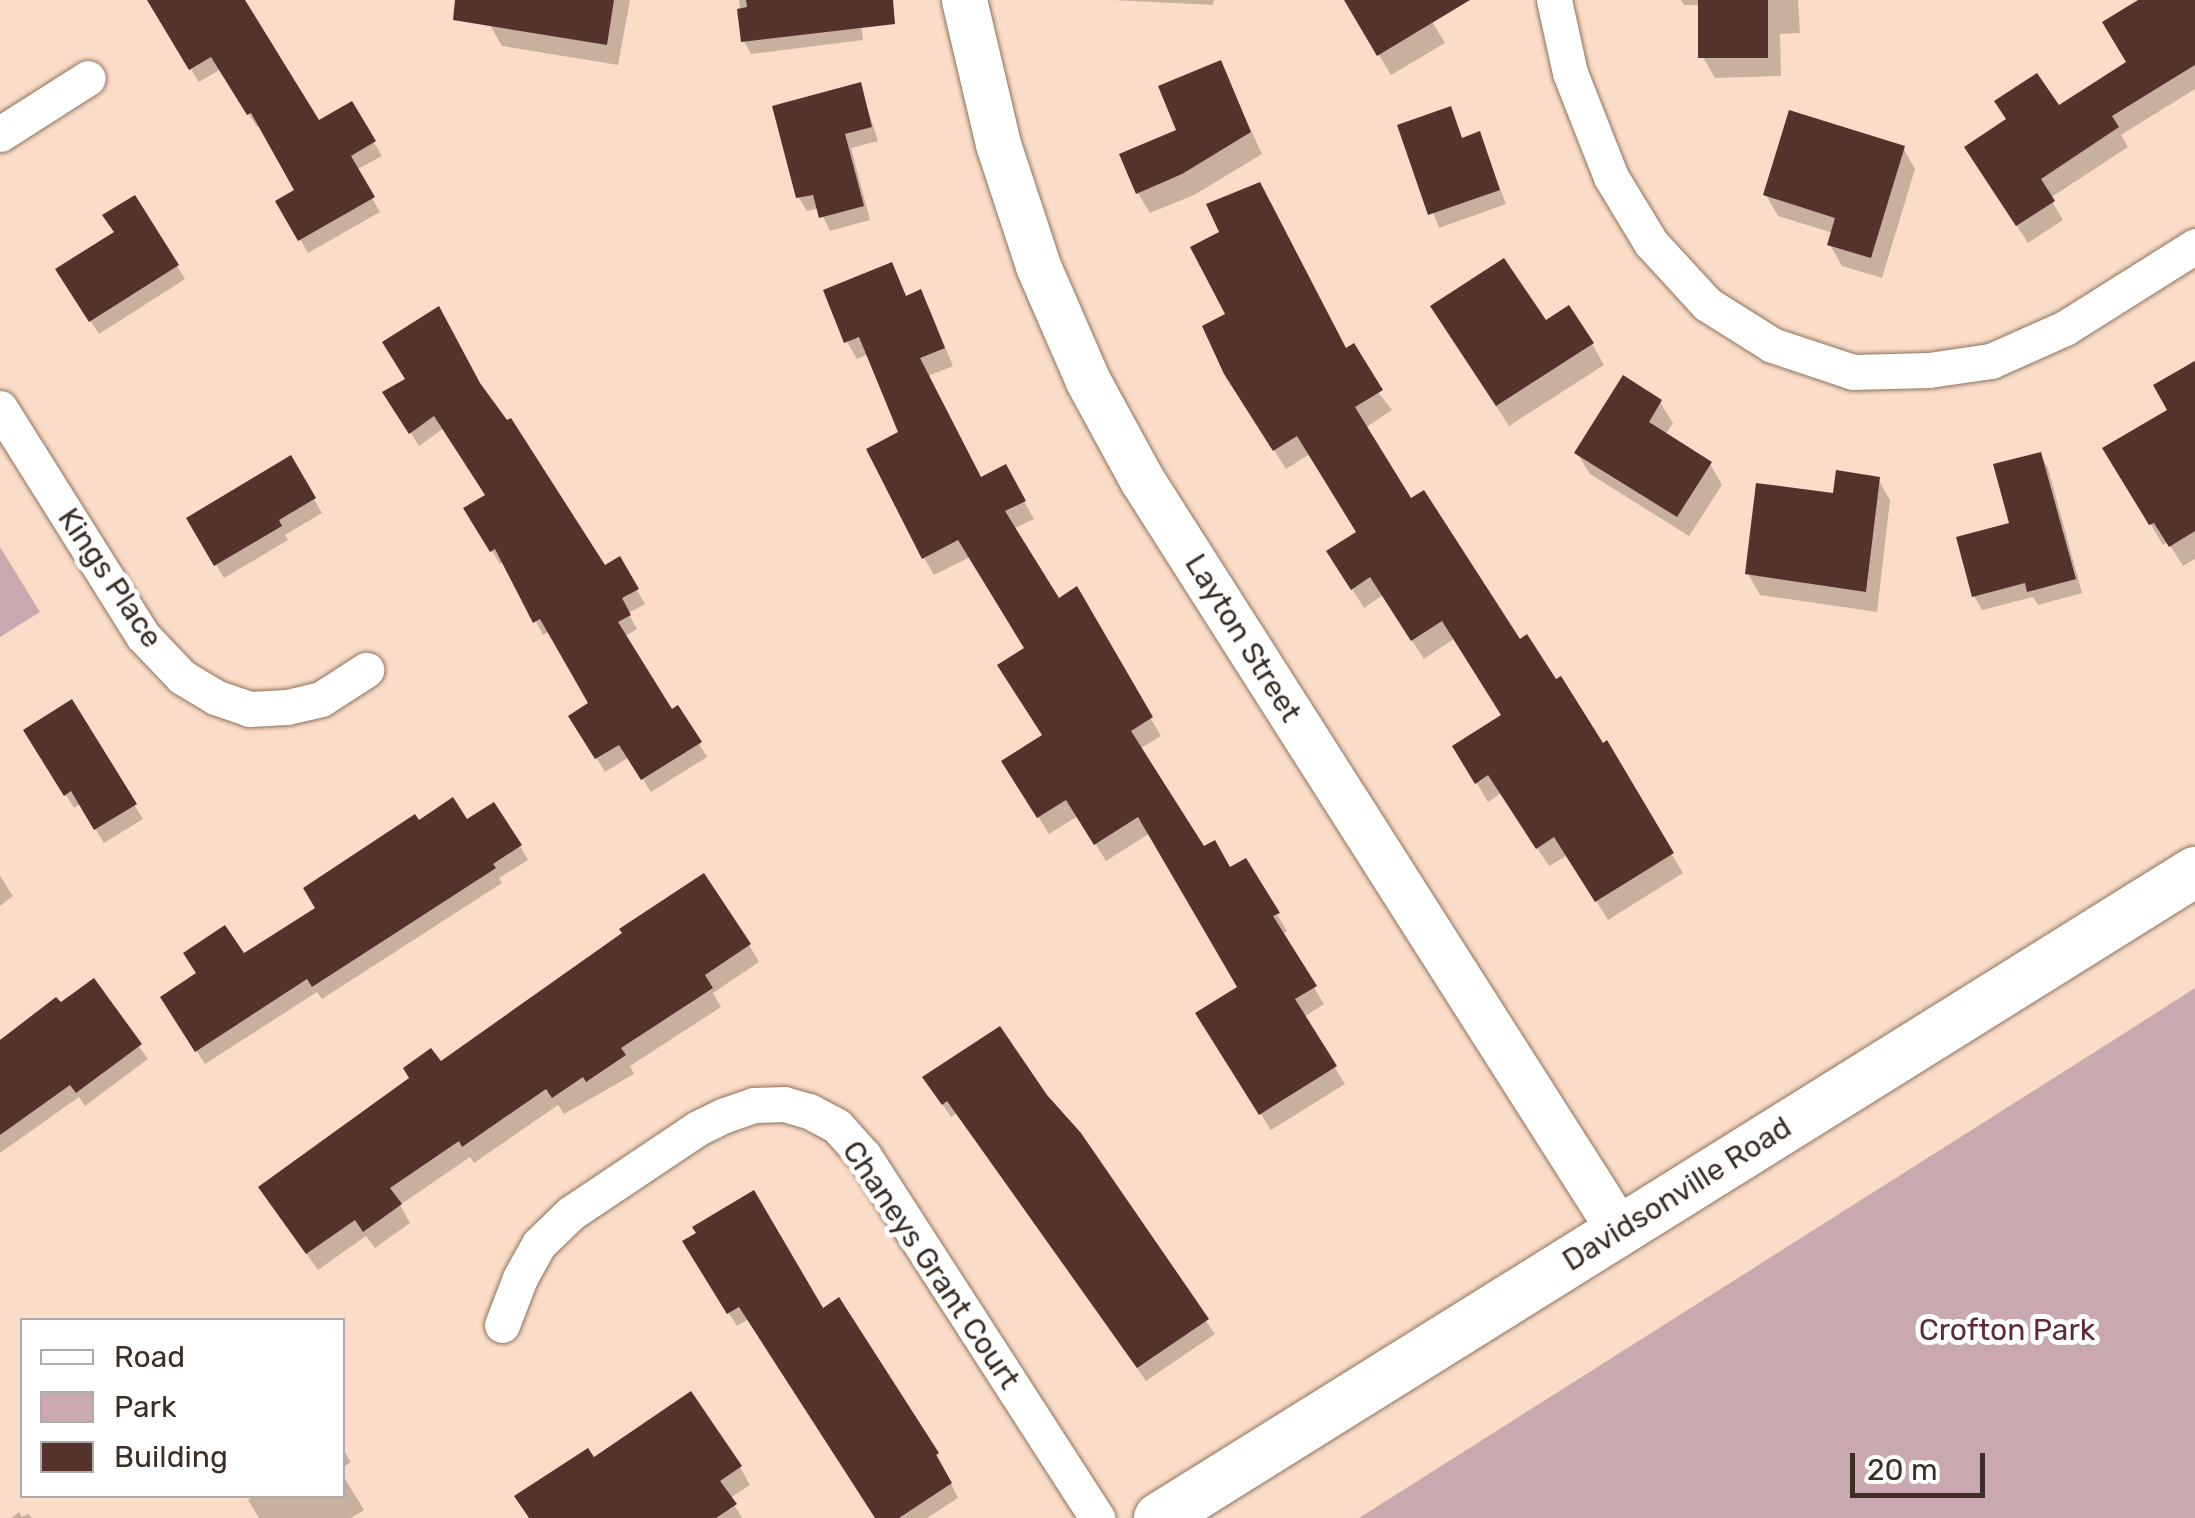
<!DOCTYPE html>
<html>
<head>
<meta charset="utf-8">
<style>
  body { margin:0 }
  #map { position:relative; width:2195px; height:1518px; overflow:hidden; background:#fbddc7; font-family:Rubik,sans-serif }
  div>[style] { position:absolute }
  .green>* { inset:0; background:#c9a9af }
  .shadow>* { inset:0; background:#0003 }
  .building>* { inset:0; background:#54332c; transform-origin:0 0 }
  .roads { filter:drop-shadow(0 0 2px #8d725e) drop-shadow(0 0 2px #8d725e) }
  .minor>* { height:35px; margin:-17.5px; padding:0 17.5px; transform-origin:17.5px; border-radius:17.5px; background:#fff }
  .tertiary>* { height:45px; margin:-22.5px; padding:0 22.5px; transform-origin:22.5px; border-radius:22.5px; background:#fff }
  .secondary>* { height:50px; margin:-25px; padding:0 25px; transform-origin:25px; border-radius:25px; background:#fff }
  span { translate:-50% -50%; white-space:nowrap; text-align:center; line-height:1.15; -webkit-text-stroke:10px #fff; paint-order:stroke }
  .street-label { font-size:30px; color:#3a2e26 }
  .park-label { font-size:30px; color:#5f2938 }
  .legend { position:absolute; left:20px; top:1318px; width:325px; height:180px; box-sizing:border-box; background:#fff; border:2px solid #b0aba8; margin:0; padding:12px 18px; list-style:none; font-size:30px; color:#3a2e26 }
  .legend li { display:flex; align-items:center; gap:20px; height:50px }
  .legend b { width:50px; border:2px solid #b0aba8 }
  .scale { position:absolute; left:1850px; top:1453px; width:135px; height:45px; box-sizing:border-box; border:5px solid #3a2e26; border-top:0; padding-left:12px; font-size:30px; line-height:35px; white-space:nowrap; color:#3a2e26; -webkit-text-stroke:8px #fff; paint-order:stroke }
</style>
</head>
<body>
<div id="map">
  <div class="green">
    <div style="clip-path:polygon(0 547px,40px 612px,0 637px)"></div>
    <div style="clip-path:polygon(2195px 988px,2195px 1518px,1359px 1518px,2120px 1036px)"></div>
  </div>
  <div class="shadow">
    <div style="clip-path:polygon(147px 0,241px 0,318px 123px,351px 104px,382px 156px,356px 170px,380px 212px,308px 253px,279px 202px,298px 191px,260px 125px,257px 127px,221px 69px,199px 82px)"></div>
    <div style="clip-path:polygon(494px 0,630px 0,618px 65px,502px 46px,490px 25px)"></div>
    <div style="clip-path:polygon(739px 0,858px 0,863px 40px,751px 54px,744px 41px)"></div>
    <div style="clip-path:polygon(1113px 0,1214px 0,1213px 5px)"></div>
    <div style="clip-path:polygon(1346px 0,1419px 0,1445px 43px,1391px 75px)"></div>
    <div style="clip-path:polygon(1681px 0,1798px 0,1800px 33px,1780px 34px,1781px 76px,1715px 78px,1703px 57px,1701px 5px,1684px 5px)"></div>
    <div style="clip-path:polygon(2142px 0,2195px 0,2195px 89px,2121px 135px,2128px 147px,2050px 198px,2063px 220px,2028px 243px,1978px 166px,2129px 63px)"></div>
    <div style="clip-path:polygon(1220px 63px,1262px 154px,1194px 195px,1150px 213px,1138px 193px)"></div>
    <div style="clip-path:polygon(860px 85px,878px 141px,851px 148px,870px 220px,830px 231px,819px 208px,807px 211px,799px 198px,775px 107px)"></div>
    <div style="clip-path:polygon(1450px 109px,1463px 140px,1479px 134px,1506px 204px,1439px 228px,1400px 127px)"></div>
    <div style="clip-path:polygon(1903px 148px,1915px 169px,1882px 278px,1842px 266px,1830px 245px,1833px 233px,1778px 216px,1766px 195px)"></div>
    <div style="clip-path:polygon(891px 265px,907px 298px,920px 292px,930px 310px,953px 366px,928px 376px,981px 480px,1005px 468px,1034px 519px,1013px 529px,1058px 601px,1076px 590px,1161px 736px,1139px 749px,1203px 850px,1230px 871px,1258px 882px,1287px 931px,1282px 935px,1324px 1004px,1304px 1017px,1345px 1084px,1271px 1130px,1209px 1031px,1241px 988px,1150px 833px,1106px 861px,1078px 816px,1049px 834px,1014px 779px,1044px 737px,1027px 649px,970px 557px,934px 575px,924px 558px,901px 433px,868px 354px,857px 359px,847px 342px)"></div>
    <div style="clip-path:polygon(177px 266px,185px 279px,99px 334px,66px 284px)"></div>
    <div style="clip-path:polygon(1545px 324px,1592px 344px,1604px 365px,1509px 426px,1445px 328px)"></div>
    <div style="clip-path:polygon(1346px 351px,1392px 410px,1365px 428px,1410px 502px,1603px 746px,1606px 744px,1683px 873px,1608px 920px,1568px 855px,1549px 866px,1501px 793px,1488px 802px,1455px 747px,1503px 716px,1455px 638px,1424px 659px,1383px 595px,1364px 608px,1341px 571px,1358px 534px,1310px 454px,1286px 469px,1239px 394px)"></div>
    <div style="clip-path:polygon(2195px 360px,2195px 559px,2183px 566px,2168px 542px,2163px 545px,2106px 449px,2170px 411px,2156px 386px)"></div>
    <div style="clip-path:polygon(481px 388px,604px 568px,619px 559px,645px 604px,628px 613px,637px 629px,624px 637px,671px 712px,678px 708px,707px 757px,651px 792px,629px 757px,605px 772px,572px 717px,592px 704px,550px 631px,543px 635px,504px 562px,500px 564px,466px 509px,488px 497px,444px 428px,419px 446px,386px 393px)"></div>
    <div style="clip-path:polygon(1660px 402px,1673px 423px,1665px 435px,1710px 464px,1722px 485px,1689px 536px,1590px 474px,1577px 453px)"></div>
    <div style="clip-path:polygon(2040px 455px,2048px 468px,2082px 593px,2038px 605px,2033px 597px,1982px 610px,1974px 596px,2012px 525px)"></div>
    <div style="clip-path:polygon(290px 458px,322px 513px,285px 535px,288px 540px,224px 578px,189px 519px)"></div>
    <div style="clip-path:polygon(1878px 479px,1890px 500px,1877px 612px,1760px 595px,1748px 574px,1835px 496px)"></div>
    <div style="clip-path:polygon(71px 703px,143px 819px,104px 843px,80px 804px,74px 808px,26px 730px)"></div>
    <div style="clip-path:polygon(467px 822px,520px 846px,528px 860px,499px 878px,502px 883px,322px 999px,317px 992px,205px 1064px,171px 1012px,243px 956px,318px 910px,418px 823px)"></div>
    <div style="clip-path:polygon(0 876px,13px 896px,0 906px)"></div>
    <div style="clip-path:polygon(749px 945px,759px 962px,713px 993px,721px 1007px,630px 1066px,634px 1074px,564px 1114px,558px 1105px,474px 1163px,470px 1157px,400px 1205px,410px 1223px,375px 1248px,366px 1236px,318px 1270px,272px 1205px,440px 1065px)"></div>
    <div style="clip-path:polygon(93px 982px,148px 1059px,85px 1106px,79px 1097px,0 1153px,0 1055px)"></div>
    <div style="clip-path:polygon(933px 1091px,1045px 1097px,1079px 1135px,1215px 1334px,1146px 1381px,957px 1113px,951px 1117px)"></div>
    <div style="clip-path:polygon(685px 1242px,822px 1311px,937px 1454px,958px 1498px,927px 1518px,877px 1518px,749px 1319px,737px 1326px)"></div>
    <div style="clip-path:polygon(342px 1448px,351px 1462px,342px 1468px)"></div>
    <div style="clip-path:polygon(593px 1460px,740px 1467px,750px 1485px,730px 1498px,742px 1518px,530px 1518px)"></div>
    <div style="clip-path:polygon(342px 1474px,364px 1510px,351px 1518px,259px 1518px,248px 1500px,255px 1496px,342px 1496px)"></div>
    <div style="clip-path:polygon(19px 1512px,22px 1517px,28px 1514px,32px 1518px,11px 1518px)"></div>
  </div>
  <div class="building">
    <div style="clip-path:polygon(147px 0,245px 0,319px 120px,352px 101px,376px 141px,351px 156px,375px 197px,298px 241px,275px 201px,294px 190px,251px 113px,247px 115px,211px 57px,189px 70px)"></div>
    <div style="clip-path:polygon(455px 0,614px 0,607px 45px,453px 20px)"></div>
    <div style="clip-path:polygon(746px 0,893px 0,895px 24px,741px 42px,737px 9px,747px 7px)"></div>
    <div style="clip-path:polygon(1344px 0,1470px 0,1377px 56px)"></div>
    <div style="left:1698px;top:0;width:70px;height:58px"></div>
    <div style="clip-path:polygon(2138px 0,2195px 0,2195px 65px,2112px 116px,2119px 127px,2041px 179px,2055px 201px,2016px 226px,1964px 147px,2006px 119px,1994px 101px,2037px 73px,2059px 105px,2126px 62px,2102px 22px)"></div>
    <div style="clip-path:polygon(1221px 60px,1251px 132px,1182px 174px,1136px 194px,1119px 154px,1176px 130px,1158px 86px)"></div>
    <div style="clip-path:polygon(861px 82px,872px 127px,845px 134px,864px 206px,819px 218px,813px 195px,796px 198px,772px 106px)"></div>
    <div style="clip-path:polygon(1451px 106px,1462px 138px,1480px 131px,1500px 190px,1428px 215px,1397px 125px)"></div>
    <div style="clip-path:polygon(1789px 110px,1905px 146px,1871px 258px,1827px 245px,1835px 218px,1763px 195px)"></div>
    <div style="clip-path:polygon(1260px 182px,1346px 348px,1354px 343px,1383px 390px,1355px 407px,1411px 498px,1424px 490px,1520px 639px,1527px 634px,1556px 679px,1561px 676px,1603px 743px,1607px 740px,1674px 853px,1595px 902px,1554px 837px,1536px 849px,1488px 775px,1475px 784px,1452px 746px,1501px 715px,1442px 621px,1411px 641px,1370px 577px,1351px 590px,1326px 551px,1356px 532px,1297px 436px,1273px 451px,1224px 374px,1202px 326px,1225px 314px,1190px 247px,1219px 232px,1206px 204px)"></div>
    <div style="clip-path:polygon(135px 195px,179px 265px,89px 322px,55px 269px,114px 232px,102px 215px)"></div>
    <div style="clip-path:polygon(1504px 258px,1546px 320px,1569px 305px,1594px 343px,1496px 406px,1430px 306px)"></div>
    <div style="clip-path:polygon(892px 262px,906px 296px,921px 289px,945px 348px,920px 358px,981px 477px,1006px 464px,1026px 501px,1005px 511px,1059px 598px,1077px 586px,1153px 717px,1131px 731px,1204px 846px,1215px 840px,1230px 867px,1246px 858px,1280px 913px,1273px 916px,1317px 986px,1295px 999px,1337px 1066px,1259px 1115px,1195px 1013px,1237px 987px,1138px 817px,1094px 845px,1066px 800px,1037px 818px,1001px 761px,1042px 735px,997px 665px,1024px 648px,958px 540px,922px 559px,866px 449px,898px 432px,859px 337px,844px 343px,823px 290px)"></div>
    <div style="clip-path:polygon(439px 306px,480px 383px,507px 420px,511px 418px,605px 565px,620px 556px,639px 589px,622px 598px,631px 615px,618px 622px,672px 709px,678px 705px,702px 742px,641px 780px,619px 745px,595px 759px,568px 716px,588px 703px,540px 619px,533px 623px,495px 549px,490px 552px,463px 508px,485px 495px,434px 416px,409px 434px,382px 392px,405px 379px,382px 342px)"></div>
    <div style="clip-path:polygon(2195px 361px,2195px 531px,2169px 547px,2154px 523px,2149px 525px,2102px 448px,2167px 410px,2153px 385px)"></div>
    <div style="clip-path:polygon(1623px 375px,1662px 400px,1649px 422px,1712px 462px,1677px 517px,1574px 453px)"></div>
    <div style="clip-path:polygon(2041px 452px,2076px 579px,2027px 592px,2025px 583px,1972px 597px,1956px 537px,2009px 523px,1993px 464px)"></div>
    <div style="clip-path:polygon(291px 455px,316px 498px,279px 520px,282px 526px,214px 566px,186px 518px)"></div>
    <div style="clip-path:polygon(1836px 470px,1880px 477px,1866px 592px,1745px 574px,1756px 483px,1833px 493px)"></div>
    <div style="clip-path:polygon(72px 699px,137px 804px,94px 830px,71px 791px,64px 796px,23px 730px)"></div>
    <div style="clip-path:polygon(453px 797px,467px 819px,494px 802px,522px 845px,493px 864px,496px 868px,312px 987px,307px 979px,195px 1052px,160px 997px,196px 973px,183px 953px,225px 925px,244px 953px,315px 908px,303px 888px,415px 814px,419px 820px)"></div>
    <div style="clip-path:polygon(704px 873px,751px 944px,705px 975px,713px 988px,621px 1048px,626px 1055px,586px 1082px,583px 1077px,552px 1098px,546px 1089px,462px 1147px,459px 1141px,390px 1188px,402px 1204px,363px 1232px,355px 1220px,306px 1254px,258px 1187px,409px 1078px,403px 1068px,431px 1048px,441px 1061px,622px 933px,619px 929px)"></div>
    <div style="clip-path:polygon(94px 978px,142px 1044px,76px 1093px,70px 1085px,0 1135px,0 1040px,56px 997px,61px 1002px)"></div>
    <div style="clip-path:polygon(1000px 1026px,1047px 1095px,1081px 1133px,1209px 1319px,1137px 1368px,947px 1101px,942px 1105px,922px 1077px)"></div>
    <div style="clip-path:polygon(754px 1190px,823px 1308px,839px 1297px,939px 1453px,936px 1455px,952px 1483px,899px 1518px,875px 1518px,739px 1307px,727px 1314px,682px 1241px,696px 1233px,692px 1227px)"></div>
    <div style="clip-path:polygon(691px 1391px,742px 1466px,720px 1481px,737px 1504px,716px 1518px,529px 1518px,514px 1496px,588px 1448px,594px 1457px)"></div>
  </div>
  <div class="roads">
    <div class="minor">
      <div style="left:1554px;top:0;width:75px;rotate:77.6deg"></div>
      <div style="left:1570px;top:73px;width:112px;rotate:68.5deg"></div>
      <div style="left:1611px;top:177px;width:77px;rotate:58.8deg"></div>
      <div style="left:1651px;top:243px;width:83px;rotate:47.4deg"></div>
      <div style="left:1707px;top:304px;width:77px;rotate:32.2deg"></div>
      <div style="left:1772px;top:345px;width:85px;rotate:18.4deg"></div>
      <div style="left:1853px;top:372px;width:76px;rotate:-1.5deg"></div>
      <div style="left:1929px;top:370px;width:63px;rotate:-8.3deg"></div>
      <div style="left:1991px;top:361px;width:81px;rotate:-24deg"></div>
      <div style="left:2065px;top:328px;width:154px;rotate:-32.2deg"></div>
      <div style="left:0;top:134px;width:104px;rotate:-32.5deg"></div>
      <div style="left:0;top:408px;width:269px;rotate:57.9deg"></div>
      <div style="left:143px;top:636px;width:57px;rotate:46.4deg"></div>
      <div style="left:182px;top:677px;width:39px;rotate:31deg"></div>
      <div style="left:215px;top:697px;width:36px;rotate:19deg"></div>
      <div style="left:249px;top:709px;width:38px;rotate:-3deg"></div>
      <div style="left:287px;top:707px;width:35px;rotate:-13deg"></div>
      <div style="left:321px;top:699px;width:54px;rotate:-32.8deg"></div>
      <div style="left:502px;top:1325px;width:50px;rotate:-69deg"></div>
      <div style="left:520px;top:1278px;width:39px;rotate:-61deg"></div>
      <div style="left:539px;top:1244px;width:45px;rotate:-44.1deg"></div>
      <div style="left:571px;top:1213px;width:153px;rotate:-33.8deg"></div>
      <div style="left:698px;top:1128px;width:30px;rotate:-26deg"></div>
      <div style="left:725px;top:1115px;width:31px;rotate:-19deg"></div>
      <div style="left:754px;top:1105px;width:30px;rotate:-2deg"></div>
      <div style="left:784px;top:1104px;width:26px;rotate:16deg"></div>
      <div style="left:809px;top:1111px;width:32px;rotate:28deg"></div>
      <div style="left:837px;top:1126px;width:40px;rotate:48deg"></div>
      <div style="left:864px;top:1156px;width:431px;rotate:57.2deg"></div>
    </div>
    <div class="tertiary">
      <div style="left:964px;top:0;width:148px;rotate:76.7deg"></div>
      <div style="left:998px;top:144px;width:128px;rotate:71.8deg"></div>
      <div style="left:1038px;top:266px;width:125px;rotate:66.5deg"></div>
      <div style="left:1088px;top:381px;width:113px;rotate:61.4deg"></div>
      <div style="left:1142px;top:480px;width:889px;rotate:57.54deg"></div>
    </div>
    <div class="secondary">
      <div style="left:1159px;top:1518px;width:1221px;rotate:-31.95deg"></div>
    </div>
  </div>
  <div class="street-label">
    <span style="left:110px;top:578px;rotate:56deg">Kings Place</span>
    <span style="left:1243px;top:638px;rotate:58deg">Layton Street</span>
    <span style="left:1677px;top:1194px;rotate:-32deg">Davidsonville Road</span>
    <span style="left:931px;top:1265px;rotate:56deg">Chaneys Grant Court</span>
  </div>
  <div class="park-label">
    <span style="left:2007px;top:1330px">Crofton Park</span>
  </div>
  <ul class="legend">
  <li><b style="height:12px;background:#fff"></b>Road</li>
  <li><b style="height:28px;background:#c9a9af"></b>Park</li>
  <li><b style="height:28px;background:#54332c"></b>Building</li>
  </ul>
  <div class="scale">20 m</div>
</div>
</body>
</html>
